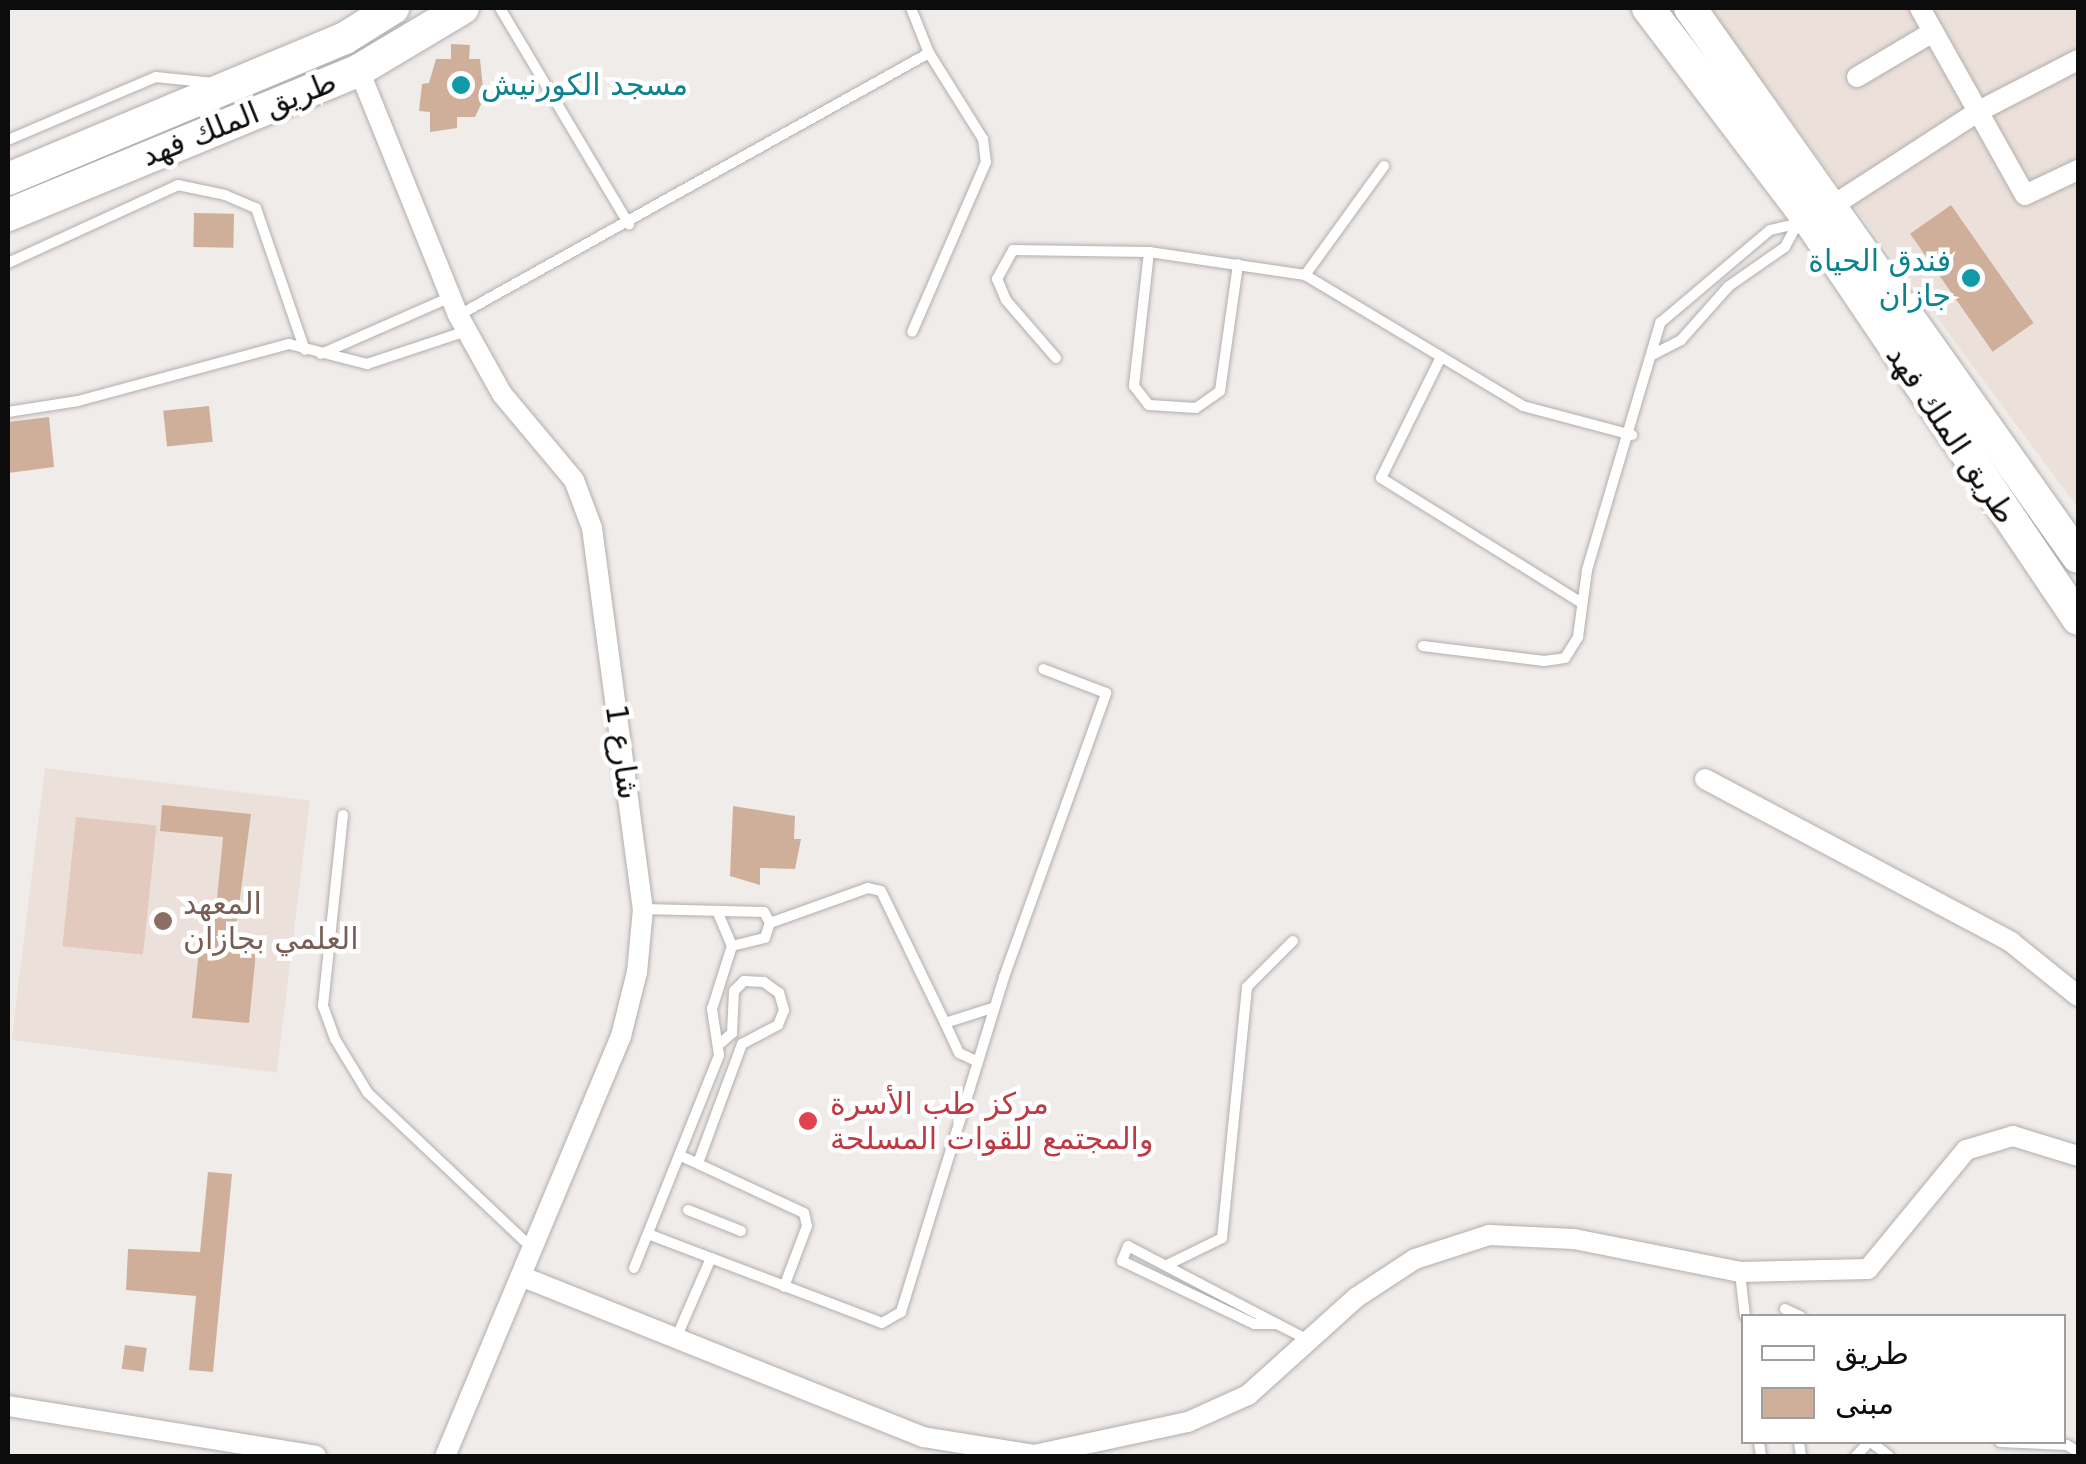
<!DOCTYPE html>
<html>
<head>
<meta charset="utf-8">
<style>
  body { margin:0 }
  #map { position:relative; width:2086px; height:1464px; overflow:hidden; background:#f0ecea; font-family:"DejaVu Sans",Vazirmatn,sans-serif }
  div>[style] { position:absolute }
  .built>* { inset:0; background:#ece0da; transform-origin:0 0 }
  .green>* { inset:0; background:#e3cabe; transform-origin:0 0 }
  .building>* { inset:0; background:#d0af9a; transform-origin:0 0 }
  .roads { filter:drop-shadow(0 0 2px #b2aeac) drop-shadow(0 0 2px #b2aeac) }
  .lane>* { height:10px; margin:-5px; padding:0 5px; transform-origin:5px; border-radius:5px; background:#fff }
  .street>* { height:20px; margin:-10px; padding:0 10px; transform-origin:10px; border-radius:10px; background:#fff }
  .primary>* { height:32px; margin:-16px; padding:0 16px; transform-origin:16px; border-radius:16px; background:#fff }
  .dots>* { width:28px; height:28px; translate:-50% -50%; box-sizing:border-box; border:5px solid #fff; border-radius:50% }
  span { translate:-50% -50%; white-space:nowrap; text-align:center; line-height:1.15; -webkit-text-stroke:9px #fff; paint-order:stroke }
  .culture-label { font-size:30px; color:#0d838f }
  .left { translate:0 -50%; text-align:left }
  .right { translate:-100% -50%; text-align:right }
  .street-label { font-size:30px; color:#0d0c0c }
  .education-label { font-size:30px; color:#785e54 }
  .health-label { font-size:30px; color:#be3a42 }
  .frame { position:absolute; inset:0; border:10px solid #0d0c0c; pointer-events:none }
  .legend { position:absolute; left:1741px; top:1314px; width:325px; height:130px; box-sizing:border-box; background:#fff; border:2px solid #9e9e9e; margin:0; padding:12px 18px; list-style:none; font-size:30px; color:#0d0c0c }
  .legend li { display:flex; align-items:center; gap:20px; height:50px }
  .legend b { width:50px; border:2px solid #9e9e9e }
</style>
</head>
<body>
<div id="map">
  <div class="built">
    <div style="clip-path:polygon(1709px 8px,2078px 8px,2078px 508px,1826px 168px)"></div>
    <div style="left:45px;top:768px;width:267px;height:274px;rotate:7deg"></div>
  </div>
  <div class="green">
    <div style="left:76px;top:817px;width:81px;height:130px;rotate:6deg"></div>
  </div>
  <div class="building">
    <div style="clip-path:polygon(451px 44px,470px 45px,469px 59px,480px 59px,484px 98px,475px 117px,457px 117px,457px 128px,430px 132px,430px 112px,419px 111px,422px 84px,429px 83px,436px 59px,451px 59px)"></div>
    <div style="left:1951px;top:205px;width:144px;height:50px;rotate:55deg"></div>
    <div style="left:194px;top:213px;width:40px;height:34px;rotate:1deg"></div>
    <div style="left:209px;top:406px;width:36px;height:46px;rotate:84deg"></div>
    <div style="clip-path:polygon(49px 417px,54px 467px,8px 473px,8px 422px)"></div>
    <div style="clip-path:polygon(162px 805px,251px 814px,233px 950px,256px 952px,249px 1023px,192px 1018px,199px 950px,212px 951px,223px 837px,160px 831px)"></div>
    <div style="clip-path:polygon(733px 806px,795px 816px,794px 839px,801px 839px,795px 869px,760px 868px,760px 885px,730px 876px)"></div>
    <div style="clip-path:polygon(208px 1172px,232px 1174px,213px 1372px,189px 1370px,196px 1296px,126px 1290px,128px 1249px,200px 1252px)"></div>
    <div style="left:125px;top:1345px;width:22px;height:24px;rotate:8deg"></div>
  </div>
  <div class="roads">
    <div class="lane">
      <div style="left:500px;top:8px;width:252px;rotate:59.2deg"></div>
      <div style="left:911px;top:8px;width:48px;rotate:68.2deg"></div>
      <div style="left:929px;top:53px;width:102px;rotate:57.9deg"></div>
      <div style="left:983px;top:139px;width:23px;rotate:83deg"></div>
      <div style="left:986px;top:162px;width:185px;rotate:113.5deg"></div>
      <div style="left:8px;top:140px;width:161px;rotate:-23.1deg"></div>
      <div style="left:156px;top:77px;width:58px;rotate:5.9deg"></div>
      <div style="left:1384px;top:166px;width:135px;rotate:125.9deg"></div>
      <div style="left:1305px;top:275px;width:254px;rotate:31deg"></div>
      <div style="left:1523px;top:406px;width:113px;rotate:14.9deg"></div>
      <div style="left:1149px;top:252px;width:135px;rotate:96.4deg"></div>
      <div style="left:1134px;top:386px;width:24px;rotate:52deg"></div>
      <div style="left:1149px;top:405px;width:47px;rotate:3.7deg"></div>
      <div style="left:1196px;top:408px;width:29px;rotate:-35deg"></div>
      <div style="left:1220px;top:391px;width:128px;rotate:-81.9deg"></div>
      <div style="left:8px;top:263px;width:187px;rotate:-24.6deg"></div>
      <div style="left:178px;top:185px;width:48px;rotate:12deg"></div>
      <div style="left:225px;top:195px;width:34px;rotate:23deg"></div>
      <div style="left:256px;top:208px;width:150px;rotate:71deg"></div>
      <div style="left:459px;top:315px;width:538px;rotate:-29.14deg"></div>
      <div style="left:321px;top:354px;width:142px;rotate:-23.7deg"></div>
      <div style="left:1652px;top:355px;width:33px;rotate:-27deg"></div>
      <div style="left:1681px;top:340px;width:72px;rotate:-48.4deg"></div>
      <div style="left:1729px;top:286px;width:68px;rotate:-34.9deg"></div>
      <div style="left:1785px;top:247px;width:21px;rotate:-62deg"></div>
      <div style="left:1441px;top:357px;width:135px;rotate:116.4deg"></div>
      <div style="left:1381px;top:478px;width:237px;rotate:31.9deg"></div>
      <div style="left:1056px;top:358px;width:77px;rotate:-130.8deg"></div>
      <div style="left:1006px;top:300px;width:23px;rotate:-113deg"></div>
      <div style="left:997px;top:279px;width:33px;rotate:-61deg"></div>
      <div style="left:1013px;top:250px;width:136px;rotate:0.8deg"></div>
      <div style="left:1149px;top:252px;width:158px;rotate:8.4deg"></div>
      <div style="left:8px;top:412px;width:71px;rotate:-8.9deg"></div>
      <div style="left:78px;top:401px;width:219px;rotate:-15.1deg"></div>
      <div style="left:289px;top:344px;width:81px;rotate:14.4deg"></div>
      <div style="left:367px;top:364px;width:104px;rotate:-18.4deg"></div>
      <div style="left:1423px;top:646px;width:122px;rotate:7.1deg"></div>
      <div style="left:1544px;top:661px;width:21px;rotate:-8deg"></div>
      <div style="left:1565px;top:658px;width:25px;rotate:-58deg"></div>
      <div style="left:1578px;top:637px;width:68px;rotate:-82.3deg"></div>
      <div style="left:1587px;top:570px;width:258px;rotate:-73.5deg"></div>
      <div style="left:1660px;top:323px;width:144px;rotate:-40.2deg"></div>
      <div style="left:1770px;top:230px;width:36px;rotate:-13deg"></div>
      <div style="left:343px;top:815px;width:192px;rotate:96deg"></div>
      <div style="left:323px;top:1006px;width:35px;rotate:70deg"></div>
      <div style="left:335px;top:1039px;width:63px;rotate:58.6deg"></div>
      <div style="left:368px;top:1093px;width:224px;rotate:43.4deg"></div>
      <div style="left:643px;top:909px;width:121px;rotate:1.4deg"></div>
      <div style="left:764px;top:912px;width:13px;rotate:61deg"></div>
      <div style="left:770px;top:923px;width:104px;rotate:-19.7deg"></div>
      <div style="left:868px;top:888px;width:13px;rotate:13deg"></div>
      <div style="left:881px;top:891px;width:147px;rotate:64.1deg"></div>
      <div style="left:945px;top:1023px;width:52px;rotate:-17.7deg"></div>
      <div style="left:732px;top:946px;width:34px;rotate:-14deg"></div>
      <div style="left:765px;top:938px;width:16px;rotate:-72deg"></div>
      <div style="left:945px;top:1023px;width:33px;rotate:65deg"></div>
      <div style="left:959px;top:1053px;width:21px;rotate:25deg"></div>
      <div style="left:679px;top:1155px;width:138px;rotate:24.9deg"></div>
      <div style="left:804px;top:1213px;width:13px;rotate:77deg"></div>
      <div style="left:807px;top:1226px;width:65px;rotate:110.7deg"></div>
      <div style="left:698px;top:1163px;width:127px;rotate:-69.7deg"></div>
      <div style="left:742px;top:1044px;width:41px;rotate:-27.8deg"></div>
      <div style="left:778px;top:1025px;width:16px;rotate:-68deg"></div>
      <div style="left:784px;top:1010px;width:18px;rotate:-106deg"></div>
      <div style="left:779px;top:993px;width:19px;rotate:-144deg"></div>
      <div style="left:764px;top:982px;width:20px;rotate:-177deg"></div>
      <div style="left:744px;top:981px;width:14px;rotate:135deg"></div>
      <div style="left:734px;top:991px;width:42px;rotate:92.7deg"></div>
      <div style="left:732px;top:1033px;width:15px;rotate:138deg"></div>
      <div style="left:688px;top:1210px;width:57px;rotate:21.6deg"></div>
      <div style="left:648px;top:1234px;width:67px;rotate:20.9deg"></div>
      <div style="left:711px;top:1258px;width:85px;rotate:113.6deg"></div>
      <div style="left:711px;top:1258px;width:183px;rotate:20.8deg"></div>
      <div style="left:882px;top:1323px;width:22px;rotate:-30deg"></div>
      <div style="left:901px;top:1312px;width:350px;rotate:-72.9deg"></div>
      <div style="left:1004px;top:977px;width:302px;rotate:-70.2deg"></div>
      <div style="left:1106px;top:693px;width:67px;rotate:-159.1deg"></div>
      <div style="left:1167px;top:1265px;width:61px;rotate:-26.1deg"></div>
      <div style="left:1222px;top:1238px;width:252px;rotate:-84.3deg"></div>
      <div style="left:1247px;top:987px;width:65px;rotate:-45deg"></div>
      <div style="left:634px;top:1268px;width:229px;rotate:-68.2deg"></div>
      <div style="left:719px;top:1055px;width:47px;rotate:-98.7deg"></div>
      <div style="left:712px;top:1009px;width:66px;rotate:-72.4deg"></div>
      <div style="left:732px;top:946px;width:38px;rotate:-113deg"></div>
      <div style="left:1740px;top:1273px;width:43px;rotate:83.4deg"></div>
      <div style="left:1785px;top:1309px;width:17px;rotate:25deg"></div>
      <div style="left:1277px;top:1324px;width:168px;rotate:-152.4deg"></div>
      <div style="left:1128px;top:1246px;width:16px;rotate:112deg"></div>
      <div style="left:1122px;top:1261px;width:146px;rotate:25.5deg"></div>
      <div style="left:1254px;top:1324px;width:23px"></div>
      <div style="left:1277px;top:1324px;width:35px;rotate:27deg"></div>
      <div style="left:1759px;top:1442px;width:14px;rotate:82deg"></div>
      <div style="left:1799px;top:1442px;width:14px;rotate:82deg"></div>
      <div style="left:1871px;top:1442px;width:23px;rotate:38deg"></div>
      <div style="left:2000px;top:1442px;width:67px;rotate:2.6deg"></div>
      <div style="left:2067px;top:1445px;width:13px;rotate:32deg"></div>
      <div style="left:1856px;top:1456px;width:19px;rotate:-47deg"></div>
    </div>
    <div class="street">
      <div style="left:1920px;top:8px;width:214px;rotate:60.7deg"></div>
      <div style="left:2025px;top:195px;width:59px;rotate:-25.3deg"></div>
      <div style="left:359px;top:70px;width:264px;rotate:68deg"></div>
      <div style="left:458px;top:315px;width:90px;rotate:60.9deg"></div>
      <div style="left:502px;top:394px;width:112px;rotate:50.1deg"></div>
      <div style="left:574px;top:480px;width:51px;rotate:69.4deg"></div>
      <div style="left:592px;top:528px;width:384px;rotate:82.4deg"></div>
      <div style="left:643px;top:909px;width:63px;rotate:95.4deg"></div>
      <div style="left:637px;top:972px;width:66px;rotate:104deg"></div>
      <div style="left:621px;top:1036px;width:455px;rotate:112.7deg"></div>
      <div style="left:1857px;top:77px;width:88px;rotate:-30.6deg"></div>
      <div style="left:1823px;top:212px;width:186px;rotate:-32.9deg"></div>
      <div style="left:1979px;top:111px;width:111px;rotate:-27.3deg"></div>
      <div style="left:1705px;top:779px;width:347px;rotate:28deg"></div>
      <div style="left:2011px;top:942px;width:86px;rotate:38.9deg"></div>
      <div style="left:523px;top:1277px;width:431px;rotate:21.8deg"></div>
      <div style="left:923px;top:1437px;width:112px;rotate:9.2deg"></div>
      <div style="left:1034px;top:1455px;width:157px;rotate:-12.1deg"></div>
      <div style="left:1188px;top:1422px;width:66px;rotate:-24.2deg"></div>
      <div style="left:1248px;top:1395px;width:147px;rotate:-42deg"></div>
      <div style="left:1357px;top:1297px;width:69px;rotate:-33.2deg"></div>
      <div style="left:1415px;top:1259px;width:78px;rotate:-18deg"></div>
      <div style="left:1489px;top:1235px;width:85px;rotate:2.7deg"></div>
      <div style="left:1574px;top:1239px;width:169px;rotate:11.2deg"></div>
      <div style="left:1740px;top:1272px;width:128px;rotate:-1.3deg"></div>
      <div style="left:1868px;top:1269px;width:154px;rotate:-50.5deg"></div>
      <div style="left:1966px;top:1150px;width:49px;rotate:-16.6deg"></div>
      <div style="left:2013px;top:1136px;width:68px;rotate:17.1deg"></div>
      <div style="left:8px;top:1406px;width:312px;rotate:9.2deg"></div>
    </div>
    <div class="primary">
      <div style="left:1648px;top:8px;width:266px;rotate:52.8deg"></div>
      <div style="left:1809px;top:220px;width:481px;rotate:56deg"></div>
      <div style="left:1690px;top:8px;width:672px;rotate:54.75deg"></div>
      <div style="left:8px;top:179px;width:365px;rotate:-22.7deg"></div>
      <div style="left:345px;top:38px;width:57px;rotate:-32deg"></div>
      <div style="left:8px;top:215px;width:380px;rotate:-22.4deg"></div>
      <div style="left:359px;top:70px;width:121px;rotate:-30.8deg"></div>
    </div>
  </div>
  <div class="dots">
    <div style="left:461px;top:85px;background:#0f9aa8"></div>
    <div style="left:1971px;top:278px;background:#0f9aa8"></div>
    <div style="left:163px;top:921px;background:#8d6e63"></div>
    <div style="left:808px;top:1121px;background:#e0444e"></div>
  </div>
  <div class="culture-label">
    <span class="left" style="left:481px;top:85px">مسجد الكورنيش</span>
    <span class="right" style="left:1951px;top:278px">فندق الحياة<br>جازان</span>
  </div>
  <div class="street-label">
    <span style="left:239px;top:119px;rotate:-22deg">طريق الملك فهد</span>
    <span style="left:1951px;top:435px;rotate:56deg">طريق الملك فهد</span>
    <span style="left:622px;top:752px;rotate:82deg">شارع 1</span>
  </div>
  <div class="education-label">
    <span class="left" style="left:183px;top:921px">المعهد<br>العلمي بجازان</span>
  </div>
  <div class="health-label">
    <span class="left" style="left:830px;top:1121px">مركز طب الأسرة<br>والمجتمع للقوات المسلحة</span>
  </div>
  <div class="frame"></div>
  <ul class="legend">
  <li><b style="height:12px;background:#fff"></b>طريق</li>
  <li><b style="height:28px;background:#d0af9a"></b>مبنى</li>
  </ul>
</div>
</body>
</html>
